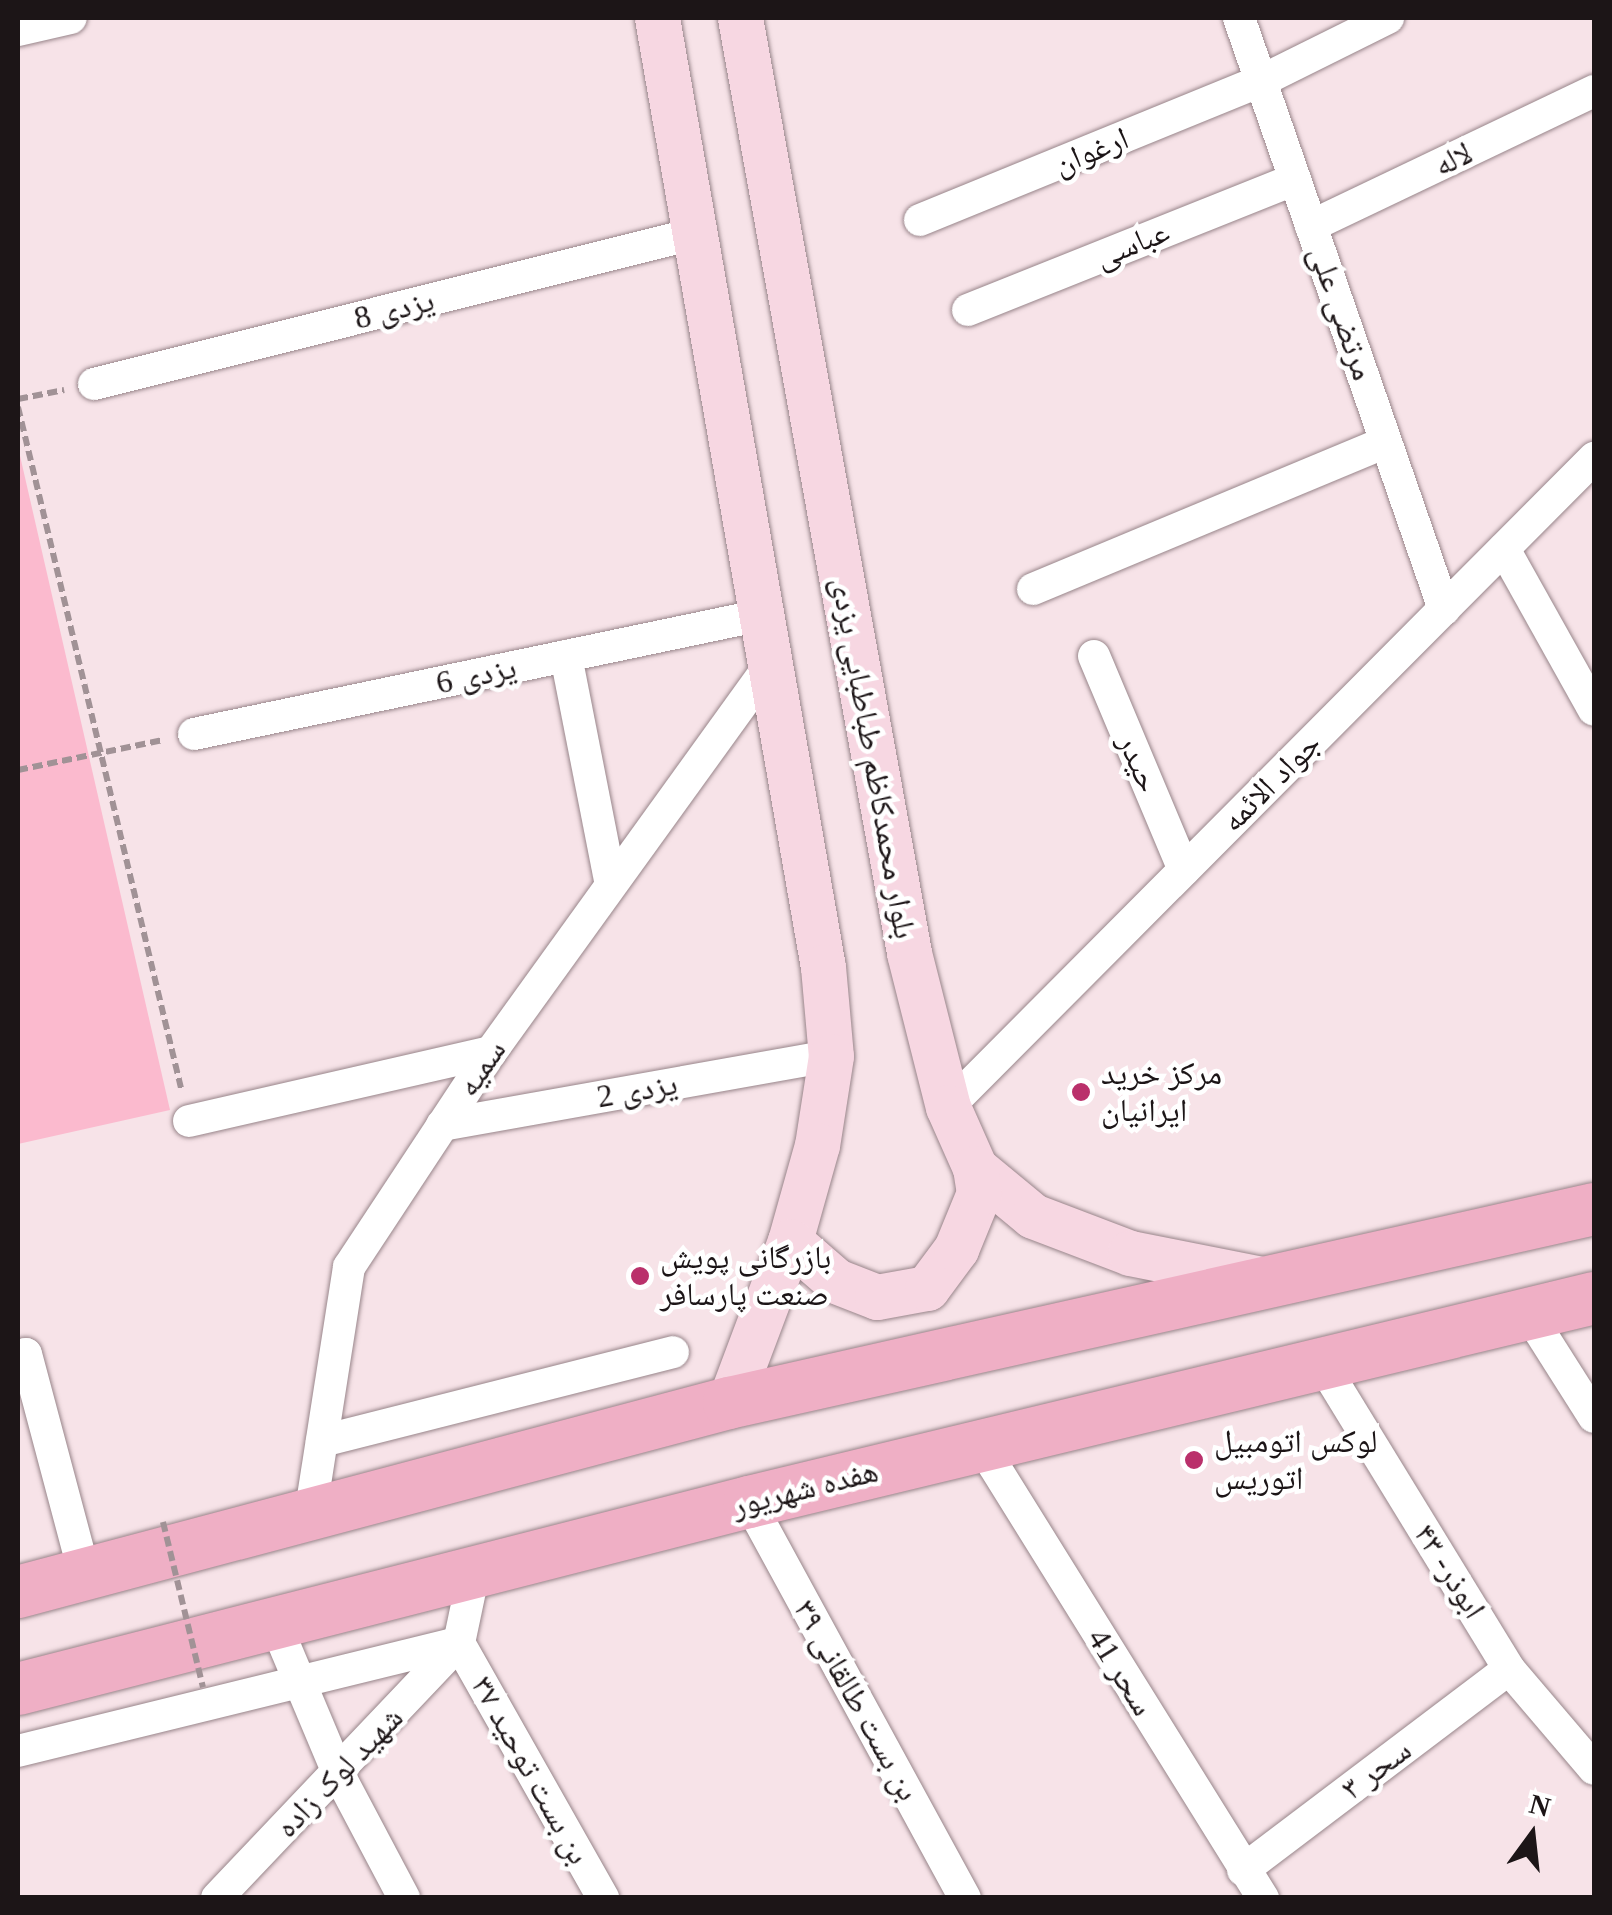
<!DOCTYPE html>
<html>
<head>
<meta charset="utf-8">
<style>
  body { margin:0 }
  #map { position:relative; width:1612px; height:1915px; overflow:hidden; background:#f7e3e8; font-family:"Times New Roman","Noto Naskh Arabic",serif }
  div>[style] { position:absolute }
  .green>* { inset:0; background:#fbbace }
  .path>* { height:6px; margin-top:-3px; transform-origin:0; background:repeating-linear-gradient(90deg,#a19296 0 10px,transparent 0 15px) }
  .roads { filter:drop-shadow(0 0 2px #98858a) drop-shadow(0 0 2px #98858a) }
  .street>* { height:32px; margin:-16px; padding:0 16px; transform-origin:16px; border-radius:16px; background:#fff }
  .secondary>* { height:45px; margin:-22.5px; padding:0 22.5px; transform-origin:22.5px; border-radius:22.5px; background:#f7d7e2 }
  .primary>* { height:52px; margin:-26px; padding:0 26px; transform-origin:26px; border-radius:26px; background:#efafc5 }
  .path-bridge>* { height:6px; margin-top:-3px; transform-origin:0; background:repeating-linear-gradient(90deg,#a19296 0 10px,transparent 0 15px) }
  .dots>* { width:28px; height:28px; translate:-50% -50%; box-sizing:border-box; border:5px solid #fff; border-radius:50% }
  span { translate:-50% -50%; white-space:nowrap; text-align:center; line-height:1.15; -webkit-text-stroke:9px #fff; paint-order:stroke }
  .street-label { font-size:32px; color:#1c1517 }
  .poi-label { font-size:32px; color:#1c1517 }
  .left { translate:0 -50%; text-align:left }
  .frame { position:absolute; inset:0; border:20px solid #1c1517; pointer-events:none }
  .north { position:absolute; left:1482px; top:1785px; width:100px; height:100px; -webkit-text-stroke:8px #fff; paint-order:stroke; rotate:15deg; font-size:28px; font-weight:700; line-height:40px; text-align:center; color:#1c1517 }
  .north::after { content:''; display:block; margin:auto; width:35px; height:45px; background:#1c1517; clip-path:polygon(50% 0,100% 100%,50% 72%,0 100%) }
</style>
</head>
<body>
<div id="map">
  <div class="green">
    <div style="clip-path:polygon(18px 447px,170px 1110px,18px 1144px)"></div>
  </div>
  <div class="path">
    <div style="left:18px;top:399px;width:47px;rotate:-11.1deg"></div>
    <div style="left:18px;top:407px;width:704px;rotate:76.54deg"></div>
    <div style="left:18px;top:770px;width:148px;rotate:-11.7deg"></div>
  </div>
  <div class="roads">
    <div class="street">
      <div style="left:1239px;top:18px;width:626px;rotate:70.87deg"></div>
      <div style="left:18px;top:30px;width:54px;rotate:-12.8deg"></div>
      <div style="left:920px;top:220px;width:368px;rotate:-22.2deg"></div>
      <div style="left:1261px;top:81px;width:142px;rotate:-26.4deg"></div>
      <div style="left:1311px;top:226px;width:314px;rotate:-25.5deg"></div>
      <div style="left:968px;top:310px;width:352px;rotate:-21.8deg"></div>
      <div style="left:94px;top:384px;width:617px;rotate:-14.06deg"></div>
      <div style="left:1504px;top:549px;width:184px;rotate:60.8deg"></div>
      <div style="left:1033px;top:589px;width:382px;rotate:-22.6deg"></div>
      <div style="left:566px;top:656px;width:229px;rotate:78.9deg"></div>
      <div style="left:1094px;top:656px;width:232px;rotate:67.2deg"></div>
      <div style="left:194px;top:734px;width:575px;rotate:-11.84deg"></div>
      <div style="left:948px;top:1107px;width:916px;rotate:-45.13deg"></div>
      <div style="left:189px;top:1121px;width:310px;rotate:-12.9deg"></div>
      <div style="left:442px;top:1125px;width:395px;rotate:-10.1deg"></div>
      <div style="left:1528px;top:1313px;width:123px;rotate:57.6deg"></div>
      <div style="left:18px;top:1356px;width:8px;rotate:-14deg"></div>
      <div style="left:26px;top:1354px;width:230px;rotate:75.1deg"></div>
      <div style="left:1321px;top:1362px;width:360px;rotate:58.5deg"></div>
      <div style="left:1509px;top:1669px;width:131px;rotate:49.6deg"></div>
      <div style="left:322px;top:1441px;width:362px;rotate:-14.2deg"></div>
      <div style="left:981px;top:1445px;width:534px;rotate:58.1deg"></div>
      <div style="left:749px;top:1502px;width:451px;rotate:61.4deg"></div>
      <div style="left:310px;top:1516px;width:252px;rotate:-81.1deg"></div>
      <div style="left:349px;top:1267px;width:258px;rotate:-56.6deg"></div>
      <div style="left:491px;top:1052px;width:472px;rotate:-54.2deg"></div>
      <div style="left:275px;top:1623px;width:165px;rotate:67.2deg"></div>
      <div style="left:339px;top:1775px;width:139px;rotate:62.1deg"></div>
      <div style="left:18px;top:1751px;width:454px;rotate:-13.8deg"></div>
      <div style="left:459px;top:1643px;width:73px;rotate:-78.1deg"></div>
      <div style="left:1243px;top:1870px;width:333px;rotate:-37.1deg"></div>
      <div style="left:217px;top:1898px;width:352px;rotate:-46.5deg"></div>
      <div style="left:459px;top:1643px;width:293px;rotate:60.5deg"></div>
    </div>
    <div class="secondary">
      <div style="left:657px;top:18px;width:963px;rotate:80.08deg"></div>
      <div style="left:823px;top:967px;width:89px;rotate:84.9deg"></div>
      <div style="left:831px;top:1056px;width:90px;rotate:98.9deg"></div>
      <div style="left:817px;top:1145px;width:100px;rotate:105.7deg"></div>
      <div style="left:790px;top:1241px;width:173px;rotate:110.6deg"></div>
      <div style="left:740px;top:18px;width:950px;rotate:79.75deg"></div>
      <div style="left:909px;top:953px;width:159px;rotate:75.8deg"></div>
      <div style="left:948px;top:1107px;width:67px;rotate:66.1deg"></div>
      <div style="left:975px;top:1168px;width:75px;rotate:39.6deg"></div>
      <div style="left:1033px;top:1216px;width:104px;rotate:20.9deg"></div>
      <div style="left:1130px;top:1253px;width:139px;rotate:11.2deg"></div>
      <div style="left:790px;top:1241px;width:61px;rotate:41deg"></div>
      <div style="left:836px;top:1281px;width:44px;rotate:21.3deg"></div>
      <div style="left:877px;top:1297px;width:51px;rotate:-10.2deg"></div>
      <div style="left:927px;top:1288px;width:49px;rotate:-53.4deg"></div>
      <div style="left:956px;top:1249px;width:61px;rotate:-67.7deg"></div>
      <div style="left:979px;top:1193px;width:25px;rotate:-99deg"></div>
    </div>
    <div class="primary">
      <div style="left:18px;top:1592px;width:736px;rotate:-14.89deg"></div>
      <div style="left:729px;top:1403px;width:886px;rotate:-12.64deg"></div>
      <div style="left:18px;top:1689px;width:755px;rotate:-14.35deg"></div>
      <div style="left:749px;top:1502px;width:869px;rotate:-13.57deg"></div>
    </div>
  </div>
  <div class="path-bridge">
    <div style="left:163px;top:1522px;width:170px;rotate:76.4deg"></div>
  </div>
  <div class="dots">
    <div style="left:1081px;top:1092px;background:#ba306b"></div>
    <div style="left:640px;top:1276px;background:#ba306b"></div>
    <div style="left:1194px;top:1460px;background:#ba306b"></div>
  </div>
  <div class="street-label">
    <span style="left:1091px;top:151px;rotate:-22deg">ارغوان</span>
    <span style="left:1453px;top:159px;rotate:-26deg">لاله</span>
    <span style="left:1132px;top:244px;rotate:-22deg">عباسی</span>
    <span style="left:394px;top:309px;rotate:-14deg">یزدی 8</span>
    <span style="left:1342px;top:313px;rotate:71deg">مرتضی علی</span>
    <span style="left:476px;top:675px;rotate:-12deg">یزدی 6</span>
    <span style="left:874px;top:758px;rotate:80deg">بلوار محمدکاظم طباطبایی یزدی</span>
    <span style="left:1139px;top:763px;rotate:67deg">حیدر</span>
    <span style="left:1271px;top:782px;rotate:-45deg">جواد الائمه</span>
    <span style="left:481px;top:1068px;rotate:-56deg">سمیه</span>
    <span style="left:637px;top:1090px;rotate:-10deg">یزدی 2</span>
    <span style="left:805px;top:1488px;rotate:-14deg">هفده شهریور</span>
    <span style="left:1450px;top:1571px;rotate:58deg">ابوذر- ۴۳</span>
    <span style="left:1121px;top:1672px;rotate:58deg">سحر 41</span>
    <span style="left:857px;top:1700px;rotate:61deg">بن‌ بست طالقانی ۳۹</span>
    <span style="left:1376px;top:1769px;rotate:-37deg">سحر ۳</span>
    <span style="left:531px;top:1770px;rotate:61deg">بن بست توحید ۳۷</span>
    <span style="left:339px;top:1772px;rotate:-46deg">شهید لوک زاده</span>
  </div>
  <div class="poi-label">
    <span class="left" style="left:1101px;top:1092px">مرکز خرید<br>ایرانیان</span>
    <span class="left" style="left:660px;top:1276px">بازرگانی پویش<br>صنعت پارسافر</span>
    <span class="left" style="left:1214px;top:1460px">لوکس اتومبیل<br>اتوریس</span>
  </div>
  <div class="frame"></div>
  <div class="north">N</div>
</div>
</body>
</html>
